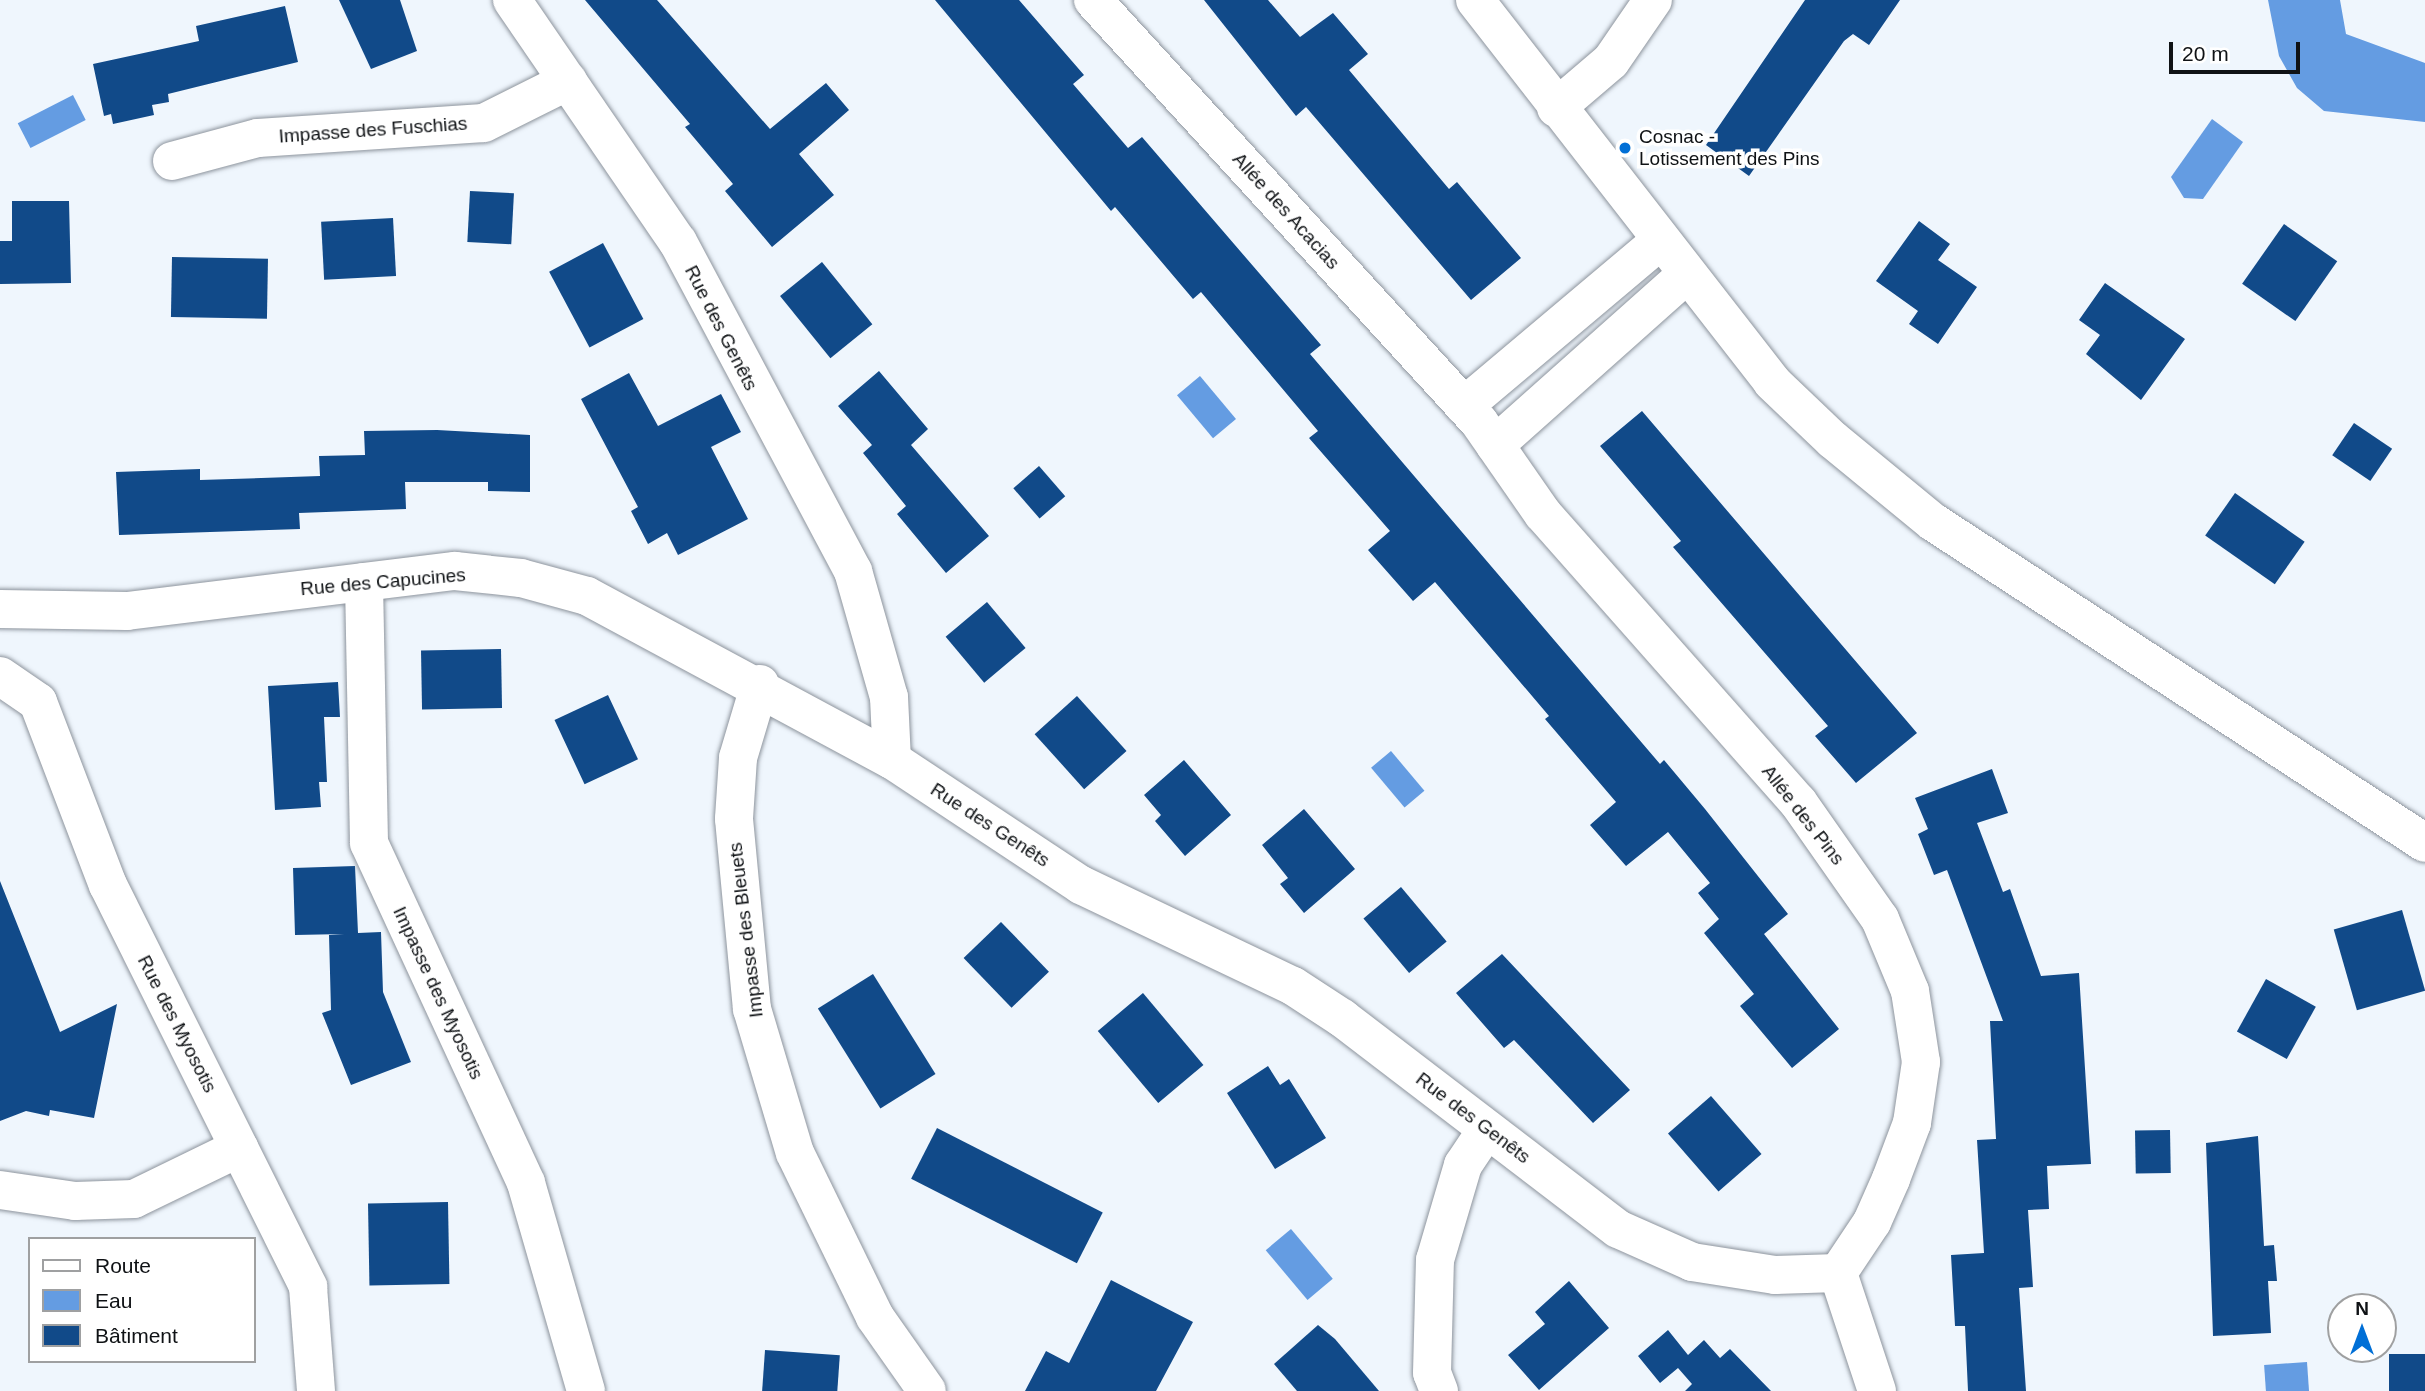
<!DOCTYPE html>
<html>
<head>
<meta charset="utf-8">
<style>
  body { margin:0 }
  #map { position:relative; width:2425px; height:1391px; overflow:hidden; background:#eff6fd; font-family:Helvetica,sans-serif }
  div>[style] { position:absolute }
  .water>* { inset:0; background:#649ce2; transform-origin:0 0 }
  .building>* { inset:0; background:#114a89; transform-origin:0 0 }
  .roads { filter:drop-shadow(0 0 2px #8d949d) drop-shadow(0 0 2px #8d949d) }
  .minor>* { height:38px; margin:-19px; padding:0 19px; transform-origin:19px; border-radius:19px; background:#fff }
  .dots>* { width:19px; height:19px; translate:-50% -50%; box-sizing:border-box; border:4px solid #fff; border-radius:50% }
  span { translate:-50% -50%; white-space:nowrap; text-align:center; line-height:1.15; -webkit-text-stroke:7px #fff; paint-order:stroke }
  .street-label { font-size:19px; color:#0f1215 }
  .poi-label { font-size:19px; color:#0f1215 }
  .left { translate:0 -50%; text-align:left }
  .legend { position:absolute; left:28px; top:1237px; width:228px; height:126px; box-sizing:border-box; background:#fff; border:2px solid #9fa0a1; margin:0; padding:9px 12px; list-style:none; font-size:21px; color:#0f1215 }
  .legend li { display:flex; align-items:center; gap:14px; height:35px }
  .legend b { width:35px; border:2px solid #9fa0a1 }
  .north { position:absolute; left:2327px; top:1293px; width:70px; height:70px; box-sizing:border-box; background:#fff; border:2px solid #9fa0a1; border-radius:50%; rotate:0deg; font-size:19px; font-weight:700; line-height:28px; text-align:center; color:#0f1215 }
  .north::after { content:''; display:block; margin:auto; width:24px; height:32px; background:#006fd6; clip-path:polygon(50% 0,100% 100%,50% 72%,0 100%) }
  .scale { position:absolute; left:2169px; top:42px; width:131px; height:32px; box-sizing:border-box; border:4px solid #0f1215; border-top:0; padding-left:9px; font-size:21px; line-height:24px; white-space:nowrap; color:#0f1215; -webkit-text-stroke:5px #fff; paint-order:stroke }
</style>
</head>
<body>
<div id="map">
  <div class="water">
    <div style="clip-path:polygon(2268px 0,2340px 0,2346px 34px,2425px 63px,2425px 122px,2324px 111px,2297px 88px,2279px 56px)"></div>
    <div style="left:73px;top:95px;width:28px;height:62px;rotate:63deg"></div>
    <div style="clip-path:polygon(2212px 119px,2243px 142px,2203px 199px,2184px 198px,2171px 177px)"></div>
    <div style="left:1200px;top:376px;width:56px;height:30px;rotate:50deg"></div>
    <div style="left:1391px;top:751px;width:52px;height:26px;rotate:50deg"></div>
    <div style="left:1291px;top:1229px;width:65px;height:33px;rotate:50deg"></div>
    <div style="left:2307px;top:1362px;width:29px;height:43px;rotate:86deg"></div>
  </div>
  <div class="building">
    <div style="clip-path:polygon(339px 0,400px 0,417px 51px,371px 69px)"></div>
    <div style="clip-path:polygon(585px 0,657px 0,770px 129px,826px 83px,849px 110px,799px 154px,834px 195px,772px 247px,725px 191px,733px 184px,685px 127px,690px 124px)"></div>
    <div style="clip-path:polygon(935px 0,1019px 0,1084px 75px,1073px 84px,1128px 148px,1142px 137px,1321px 345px,1310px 354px,1660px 764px,1664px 760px,1705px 809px,1788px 914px,1764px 934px,1839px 1029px,1792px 1068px,1740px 1006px,1754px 994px,1704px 933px,1719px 919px,1698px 893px,1710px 883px,1668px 832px,1626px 866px,1590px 825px,1616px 802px,1545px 719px,1549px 716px,1435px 582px,1413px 601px,1368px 550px,1390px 531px,1309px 438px,1318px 431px,1201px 292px,1193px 299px,1115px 207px,1111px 211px)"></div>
    <div style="clip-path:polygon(1204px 0,1268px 0,1300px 37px,1333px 13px,1368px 54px,1349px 70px,1449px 189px,1457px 182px,1521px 258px,1471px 300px,1306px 107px,1296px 116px)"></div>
    <div style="clip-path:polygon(1805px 0,1900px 0,1869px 45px,1853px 34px,1844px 41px,1749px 176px,1706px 145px)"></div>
    <div style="clip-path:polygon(285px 6px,298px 62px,168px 94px,169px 102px,152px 105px,154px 115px,113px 124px,111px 114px,104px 116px,93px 64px,199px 41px,196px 26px)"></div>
    <div style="left:470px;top:191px;width:44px;height:51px;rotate:3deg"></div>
    <div style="clip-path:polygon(12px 201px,69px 201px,71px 283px,0 284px,0 241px,12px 241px)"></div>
    <div style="left:393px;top:218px;width:58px;height:72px;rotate:87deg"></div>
    <div style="clip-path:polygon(1919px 221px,1950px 244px,1938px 260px,1977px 287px,1938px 344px,1909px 324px,1918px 311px,1876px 281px)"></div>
    <div style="left:2284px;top:224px;width:65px;height:73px;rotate:35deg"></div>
    <div style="left:603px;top:243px;width:86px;height:61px;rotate:62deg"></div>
    <div style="left:172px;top:257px;width:96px;height:60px;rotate:1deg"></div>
    <div style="left:822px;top:262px;width:80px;height:54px;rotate:51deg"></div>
    <div style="clip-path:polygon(2105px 283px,2185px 339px,2141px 400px,2086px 354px,2100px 335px,2079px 320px)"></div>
    <div style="clip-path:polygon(879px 371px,928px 429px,911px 445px,989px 536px,946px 573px,897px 514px,906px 506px,863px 453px,872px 445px,838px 406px)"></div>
    <div style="clip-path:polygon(629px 373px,658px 426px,721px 394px,741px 432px,711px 447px,748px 519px,678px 555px,667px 533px,648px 544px,631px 511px,638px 507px,581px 399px)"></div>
    <div style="clip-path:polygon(1642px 411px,1917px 733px,1856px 783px,1815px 736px,1828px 726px,1673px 547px,1681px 541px,1600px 446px)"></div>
    <div style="left:2354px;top:423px;width:46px;height:39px;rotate:34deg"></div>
    <div style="clip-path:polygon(437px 430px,530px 435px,530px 492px,488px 491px,488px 482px,405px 482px,406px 509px,299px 513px,300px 529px,119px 535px,116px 472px,200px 469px,200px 480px,320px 476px,319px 456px,365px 455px,364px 431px)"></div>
    <div style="left:1039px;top:466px;width:40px;height:34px;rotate:49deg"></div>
    <div style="left:2235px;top:493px;width:85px;height:52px;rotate:35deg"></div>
    <div style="left:987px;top:602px;width:60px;height:54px;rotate:50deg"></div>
    <div style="left:501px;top:649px;width:59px;height:80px;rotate:89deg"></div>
    <div style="clip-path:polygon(338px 682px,340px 717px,324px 717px,327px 782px,319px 782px,321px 807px,275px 810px,268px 686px)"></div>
    <div style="left:608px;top:695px;width:71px;height:59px;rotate:65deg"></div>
    <div style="left:1077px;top:696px;width:74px;height:57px;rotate:48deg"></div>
    <div style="clip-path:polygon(1184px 760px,1231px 815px,1185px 856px,1155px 821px,1161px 815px,1144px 795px)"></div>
    <div style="clip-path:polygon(1992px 769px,2008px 813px,1977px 823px,2003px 892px,2010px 889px,2041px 976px,2079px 973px,2091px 1164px,2047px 1166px,2049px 1209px,2028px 1210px,2033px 1287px,2019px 1288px,2026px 1391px,1968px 1391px,1965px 1326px,1955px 1326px,1951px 1255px,1984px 1253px,1977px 1140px,1996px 1139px,1990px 1021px,2003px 1021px,1947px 870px,1934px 875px,1918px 834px,1928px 829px,1915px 798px)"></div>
    <div style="clip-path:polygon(1304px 809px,1355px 869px,1304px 913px,1280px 884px,1288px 878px,1262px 845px)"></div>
    <div style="clip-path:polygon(355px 866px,358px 933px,381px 932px,383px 992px,411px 1062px,351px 1085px,322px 1013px,331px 1010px,329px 935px,344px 934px,295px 935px,293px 868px)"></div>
    <div style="clip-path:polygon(0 881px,60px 1032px,117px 1004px,94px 1118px,50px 1110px,49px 1116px,26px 1111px,0 1121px)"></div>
    <div style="left:1401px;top:887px;width:71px;height:49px;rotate:50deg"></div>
    <div style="left:2402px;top:910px;width:84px;height:71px;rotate:74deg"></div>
    <div style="left:1001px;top:922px;width:69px;height:52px;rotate:46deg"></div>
    <div style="clip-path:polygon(1502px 954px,1630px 1090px,1593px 1123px,1514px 1040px,1504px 1048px,1456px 993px)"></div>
    <div style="left:873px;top:974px;width:118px;height:65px;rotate:58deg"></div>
    <div style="left:2266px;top:979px;width:57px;height:60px;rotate:29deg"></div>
    <div style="left:1143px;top:993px;width:94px;height:59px;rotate:50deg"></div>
    <div style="clip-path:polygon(1268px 1066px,1280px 1085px,1289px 1079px,1326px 1138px,1275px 1169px,1227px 1093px)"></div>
    <div style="left:1711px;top:1096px;width:77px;height:57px;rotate:49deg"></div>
    <div style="left:937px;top:1128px;width:186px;height:57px;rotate:27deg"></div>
    <div style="left:2170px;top:1130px;width:43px;height:35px;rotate:89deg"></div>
    <div style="clip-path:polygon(2258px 1136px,2264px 1246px,2274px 1245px,2277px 1281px,2268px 1281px,2271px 1333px,2213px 1336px,2206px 1143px)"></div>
    <div style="left:448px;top:1202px;width:82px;height:80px;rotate:89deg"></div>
    <div style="clip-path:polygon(1111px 1280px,1193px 1322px,1156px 1391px,1025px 1391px,1046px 1351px,1069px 1363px)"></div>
    <div style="clip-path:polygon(1569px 1281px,1609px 1328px,1539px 1390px,1508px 1355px,1545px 1324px,1535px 1312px)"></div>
    <div style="clip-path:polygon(1318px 1325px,1335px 1339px,1379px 1391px,1297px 1391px,1274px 1364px)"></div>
    <div style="clip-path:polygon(1668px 1330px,1688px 1355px,1704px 1340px,1720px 1358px,1730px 1349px,1771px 1391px,1685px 1391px,1692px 1384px,1678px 1368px,1660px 1383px,1638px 1356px)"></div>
    <div style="left:765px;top:1350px;width:75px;height:41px;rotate:4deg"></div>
    <div style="left:2425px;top:1354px;width:37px;height:36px;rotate:90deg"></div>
  </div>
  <div class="roads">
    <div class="minor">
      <div style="left:512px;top:0;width:293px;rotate:55.6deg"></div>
      <div style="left:678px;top:242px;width:373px;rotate:62deg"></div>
      <div style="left:853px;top:571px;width:131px;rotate:74.1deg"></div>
      <div style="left:889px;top:697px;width:63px;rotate:87.3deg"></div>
      <div style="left:892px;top:760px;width:227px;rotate:33.5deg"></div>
      <div style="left:1081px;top:885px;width:235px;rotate:25.5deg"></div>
      <div style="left:1293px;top:986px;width:59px;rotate:33.1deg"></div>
      <div style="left:1342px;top:1018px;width:347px;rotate:37.4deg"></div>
      <div style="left:1618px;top:1229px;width:81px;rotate:24deg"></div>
      <div style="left:1692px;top:1262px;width:84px;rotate:8.9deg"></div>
      <div style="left:1775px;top:1275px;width:63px;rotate:-1.8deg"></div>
      <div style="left:1093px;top:0;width:572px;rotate:47.55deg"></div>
      <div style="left:1479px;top:422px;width:112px;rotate:55.2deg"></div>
      <div style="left:1543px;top:514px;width:385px;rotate:48.5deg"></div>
      <div style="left:1798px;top:802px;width:143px;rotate:55deg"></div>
      <div style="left:1880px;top:919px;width:78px;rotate:67.4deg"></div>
      <div style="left:1910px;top:991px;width:72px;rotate:81.2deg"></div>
      <div style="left:1921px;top:1062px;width:62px;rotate:98.4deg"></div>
      <div style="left:1912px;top:1123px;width:60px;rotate:110.6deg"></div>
      <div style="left:1891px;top:1179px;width:47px;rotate:113.8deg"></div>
      <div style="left:1872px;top:1222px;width:61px;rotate:123.7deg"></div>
      <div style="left:1475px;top:0;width:484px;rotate:52.1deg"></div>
      <div style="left:1772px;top:382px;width:84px;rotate:43.6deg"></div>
      <div style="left:1833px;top:440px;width:129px;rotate:39.4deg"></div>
      <div style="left:1933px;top:522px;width:587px;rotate:33.12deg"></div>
      <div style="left:1556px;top:108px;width:72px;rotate:-40.5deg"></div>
      <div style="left:1611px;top:61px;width:74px;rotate:-55.5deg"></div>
      <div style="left:172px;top:161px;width:89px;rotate:-15deg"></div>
      <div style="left:258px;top:138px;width:226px;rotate:-3.8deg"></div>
      <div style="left:484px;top:123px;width:94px;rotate:-26.6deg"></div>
      <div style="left:1464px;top:406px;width:255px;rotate:-40.1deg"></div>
      <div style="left:1495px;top:445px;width:256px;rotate:-41.7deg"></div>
      <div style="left:364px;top:582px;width:261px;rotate:88.9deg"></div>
      <div style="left:369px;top:843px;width:374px;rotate:65.2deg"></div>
      <div style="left:526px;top:1183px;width:216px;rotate:73.9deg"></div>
      <div style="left:0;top:609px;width:127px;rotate:0.9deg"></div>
      <div style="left:127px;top:611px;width:330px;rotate:-7deg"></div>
      <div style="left:455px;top:571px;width:66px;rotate:6.1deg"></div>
      <div style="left:521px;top:578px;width:68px;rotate:15.3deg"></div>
      <div style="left:587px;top:596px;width:346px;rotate:28.3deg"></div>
      <div style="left:0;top:676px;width:46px;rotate:34.4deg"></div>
      <div style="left:38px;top:702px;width:196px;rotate:69.1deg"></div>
      <div style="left:108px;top:885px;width:449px;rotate:63.5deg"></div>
      <div style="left:308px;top:1287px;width:104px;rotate:85.6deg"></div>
      <div style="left:760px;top:684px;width:77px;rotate:106.6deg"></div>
      <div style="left:738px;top:758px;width:61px;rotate:93.8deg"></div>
      <div style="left:734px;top:819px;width:191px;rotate:84.6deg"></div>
      <div style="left:752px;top:1009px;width:150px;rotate:73.4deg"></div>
      <div style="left:795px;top:1153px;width:182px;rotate:64deg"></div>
      <div style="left:875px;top:1317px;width:90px;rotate:54.9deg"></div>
      <div style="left:0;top:1190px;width:76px;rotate:8.3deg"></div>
      <div style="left:75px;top:1201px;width:59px;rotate:-1.9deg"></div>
      <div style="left:134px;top:1199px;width:117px;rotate:-25.9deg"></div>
      <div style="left:1838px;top:1273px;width:124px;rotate:71.7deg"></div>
      <div style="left:1439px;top:1391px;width:19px;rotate:-111deg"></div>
      <div style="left:1432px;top:1373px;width:113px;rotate:-88.5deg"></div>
      <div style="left:1435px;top:1260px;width:99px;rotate:-73.6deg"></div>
      <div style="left:1463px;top:1165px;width:43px;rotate:-56.3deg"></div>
    </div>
  </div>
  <div class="dots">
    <div style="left:1625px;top:148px;background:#006fd6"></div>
  </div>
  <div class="street-label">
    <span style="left:373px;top:130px;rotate:-4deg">Impasse des Fuschias</span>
    <span style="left:1286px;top:211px;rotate:48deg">Allée des Acacias</span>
    <span style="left:721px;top:328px;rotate:63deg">Rue des Genêts</span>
    <span style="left:383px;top:582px;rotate:-5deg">Rue des Capucines</span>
    <span style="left:1803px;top:815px;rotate:52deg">Allée des Pins</span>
    <span style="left:990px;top:825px;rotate:33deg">Rue des Genêts</span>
    <span style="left:746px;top:930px;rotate:-97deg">Impasse des Bleuets</span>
    <span style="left:438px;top:993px;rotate:65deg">Impasse des Myosotis</span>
    <span style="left:177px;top:1024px;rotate:63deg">Rue des Myosotis</span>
    <span style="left:1473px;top:1118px;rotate:37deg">Rue des Genêts</span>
  </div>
  <div class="poi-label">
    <span class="left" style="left:1639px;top:148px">Cosnac -<br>Lotissement des Pins</span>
  </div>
  <ul class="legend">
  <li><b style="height:9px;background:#fff"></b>Route</li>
  <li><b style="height:19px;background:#649ce2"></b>Eau</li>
  <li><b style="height:19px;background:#114a89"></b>Bâtiment</li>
  </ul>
  <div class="north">N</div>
  <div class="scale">20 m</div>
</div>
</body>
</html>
